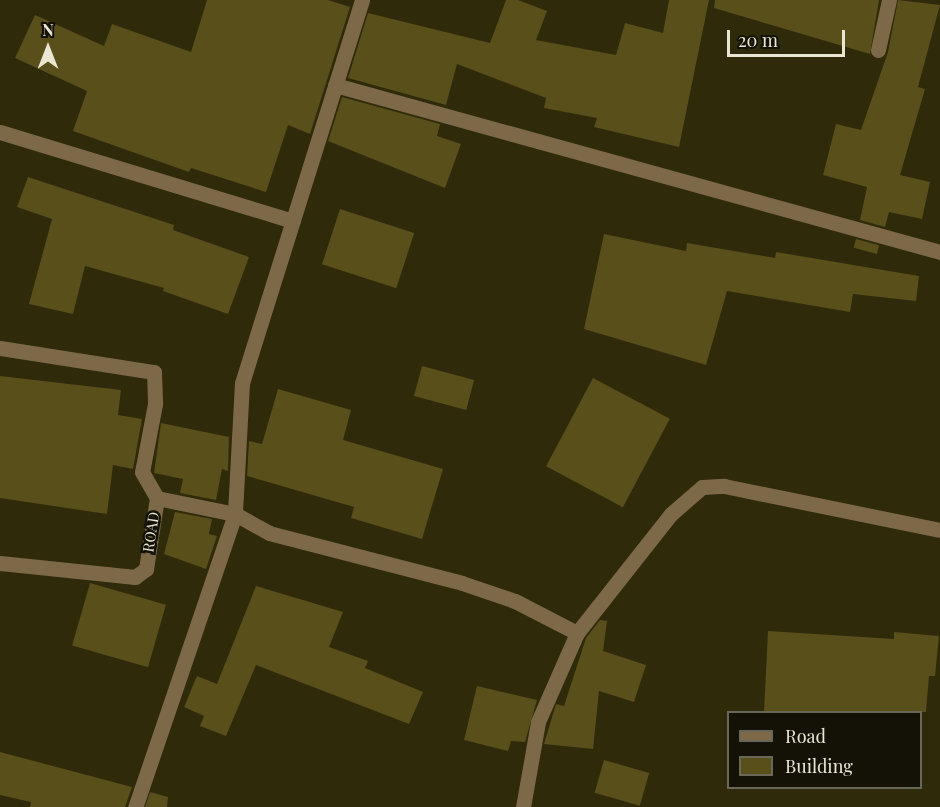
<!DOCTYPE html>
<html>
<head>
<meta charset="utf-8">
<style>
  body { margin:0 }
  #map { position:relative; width:940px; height:807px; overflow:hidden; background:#2f2a0a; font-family:"Playfair Display",serif }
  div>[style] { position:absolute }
  .building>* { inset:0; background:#584f1b; transform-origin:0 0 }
  .minor>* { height:15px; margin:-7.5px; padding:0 7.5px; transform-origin:7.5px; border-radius:7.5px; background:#7d6948 }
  span { translate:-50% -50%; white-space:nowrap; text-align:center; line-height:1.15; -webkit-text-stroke:5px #141206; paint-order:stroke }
  .street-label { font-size:15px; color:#e9e6d4 }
  .legend { position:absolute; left:727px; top:711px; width:195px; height:78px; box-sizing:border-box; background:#141206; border:2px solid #696758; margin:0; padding:8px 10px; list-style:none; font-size:18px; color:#e9e6d4 }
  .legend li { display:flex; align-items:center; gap:12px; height:30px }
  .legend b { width:30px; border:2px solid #696758 }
  .north { position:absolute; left:18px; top:18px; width:60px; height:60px; -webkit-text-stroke:4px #141206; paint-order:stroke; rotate:0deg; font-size:16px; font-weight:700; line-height:24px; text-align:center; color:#e9e6d4 }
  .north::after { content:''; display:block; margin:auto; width:21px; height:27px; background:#e9e6d4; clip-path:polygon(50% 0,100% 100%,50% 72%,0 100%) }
  .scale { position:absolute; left:727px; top:30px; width:118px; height:27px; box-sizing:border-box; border:3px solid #e9e6d4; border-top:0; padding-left:8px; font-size:18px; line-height:21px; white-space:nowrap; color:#e9e6d4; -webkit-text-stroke:4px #141206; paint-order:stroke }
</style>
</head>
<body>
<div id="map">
  <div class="building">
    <div style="clip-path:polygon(207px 0,328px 0,350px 7px,310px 134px,288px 125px,266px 192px,191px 168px,189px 172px,73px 131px,87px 91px,15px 58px,35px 15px,104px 46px,112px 24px,191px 52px)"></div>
    <div style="clip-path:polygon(506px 0,518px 0,547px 11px,536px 40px,616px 55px,625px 23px,663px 33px,669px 0,709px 0,679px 147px,594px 127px,597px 118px,544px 108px,546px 98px,457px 64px,446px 105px,348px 78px,368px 13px,490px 43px)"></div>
    <div style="clip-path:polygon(715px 0,879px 0,870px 54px,714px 8px)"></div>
    <div style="clip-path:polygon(898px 0,940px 5px,918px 87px,925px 89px,900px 175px,930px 182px,922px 219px,889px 212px,885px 227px,860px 220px,867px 187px,823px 175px,836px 124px,861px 130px,888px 52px)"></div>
    <div style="clip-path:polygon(342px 97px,440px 124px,437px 136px,461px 144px,445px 188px,328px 141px)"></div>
    <div style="clip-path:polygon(28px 177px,174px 225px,173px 230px,249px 257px,228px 314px,163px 291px,164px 288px,85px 266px,73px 314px,29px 304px,52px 219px,17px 207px)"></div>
    <div style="left:340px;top:209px;width:78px;height:58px;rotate:18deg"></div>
    <div style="clip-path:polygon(604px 234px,686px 251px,687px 243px,775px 258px,776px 252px,919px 276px,916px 301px,853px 294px,850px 312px,727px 291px,706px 365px,584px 329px)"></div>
    <div style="left:856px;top:239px;width:24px;height:9px;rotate:15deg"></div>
    <div style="left:422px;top:366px;width:54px;height:31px;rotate:15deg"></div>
    <div style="clip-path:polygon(0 376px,121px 390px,118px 415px,142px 419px,133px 469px,113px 465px,107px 514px,0 498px)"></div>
    <div style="left:593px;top:378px;width:87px;height:100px;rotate:28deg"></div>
    <div style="clip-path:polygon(278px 389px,351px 410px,343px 440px,443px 469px,422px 539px,351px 518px,354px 507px,247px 476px,249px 441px,262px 444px)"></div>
    <div style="clip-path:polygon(161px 423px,229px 437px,228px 471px,222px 469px,216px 500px,180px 493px,183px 479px,154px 473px)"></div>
    <div style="clip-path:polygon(175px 512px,212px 519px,209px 534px,217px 536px,206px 569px,164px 554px)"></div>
    <div style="left:90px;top:583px;width:79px;height:65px;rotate:16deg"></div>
    <div style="clip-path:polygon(256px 586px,343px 612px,329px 647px,368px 661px,365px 668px,423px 692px,409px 724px,256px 665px,226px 736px,200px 726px,204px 716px,184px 707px,197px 676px,217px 684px)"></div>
    <div style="clip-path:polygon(600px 620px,607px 621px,603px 651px,646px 665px,634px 702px,599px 691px,593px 749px,544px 744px,556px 704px,564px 706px,586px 638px)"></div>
    <div style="clip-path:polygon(768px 631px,894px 639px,894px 632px,939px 636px,935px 676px,929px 676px,926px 712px,764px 712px)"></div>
    <div style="clip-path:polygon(477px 686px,537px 700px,525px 742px,511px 741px,508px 751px,464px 740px)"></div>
    <div style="clip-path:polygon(0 752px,132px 787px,125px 807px,30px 807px,31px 802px,0 795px)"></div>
    <div style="left:604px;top:760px;width:47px;height:34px;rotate:16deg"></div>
    <div style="clip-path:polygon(150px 792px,168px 797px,167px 807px,145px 807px)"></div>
  </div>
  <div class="minor">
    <div style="left:362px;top:0;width:401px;rotate:107.4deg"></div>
    <div style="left:242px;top:383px;width:131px;rotate:93.1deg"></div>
    <div style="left:235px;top:514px;width:39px;rotate:29deg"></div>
    <div style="left:269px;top:533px;width:199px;rotate:14.5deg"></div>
    <div style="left:462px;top:583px;width:56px;rotate:18.8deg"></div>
    <div style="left:515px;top:601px;width:70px;rotate:27.3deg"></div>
    <div style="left:577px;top:633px;width:97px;rotate:113.7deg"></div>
    <div style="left:538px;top:722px;width:86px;rotate:100deg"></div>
    <div style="left:878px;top:50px;width:51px;rotate:-77.6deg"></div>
    <div style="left:335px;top:85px;width:628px;rotate:15.43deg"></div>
    <div style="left:0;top:132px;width:306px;rotate:16.9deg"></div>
    <div style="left:0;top:348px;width:156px;rotate:8.9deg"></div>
    <div style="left:154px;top:372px;width:32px;rotate:88deg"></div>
    <div style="left:155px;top:404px;width:69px;rotate:100.8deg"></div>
    <div style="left:142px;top:472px;width:30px;rotate:60deg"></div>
    <div style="left:0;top:563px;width:136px;rotate:5.9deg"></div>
    <div style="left:135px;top:577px;width:14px;rotate:-36deg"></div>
    <div style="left:146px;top:569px;width:72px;rotate:-81.2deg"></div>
    <div style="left:157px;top:498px;width:80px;rotate:11.6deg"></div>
    <div style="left:235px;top:514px;width:310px;rotate:108.8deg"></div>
    <div style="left:577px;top:633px;width:152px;rotate:-51.7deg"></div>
    <div style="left:671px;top:514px;width:41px;rotate:-41.1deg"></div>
    <div style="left:702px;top:487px;width:22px;rotate:-3deg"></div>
    <div style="left:724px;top:486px;width:220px;rotate:11.5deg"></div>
  </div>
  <div class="street-label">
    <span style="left:151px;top:532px;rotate:-81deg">ROAD</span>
  </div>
  <ul class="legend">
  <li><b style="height:8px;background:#7d6948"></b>Road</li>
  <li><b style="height:16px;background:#584f1b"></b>Building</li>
  </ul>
  <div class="north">N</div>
  <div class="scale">20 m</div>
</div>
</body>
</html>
